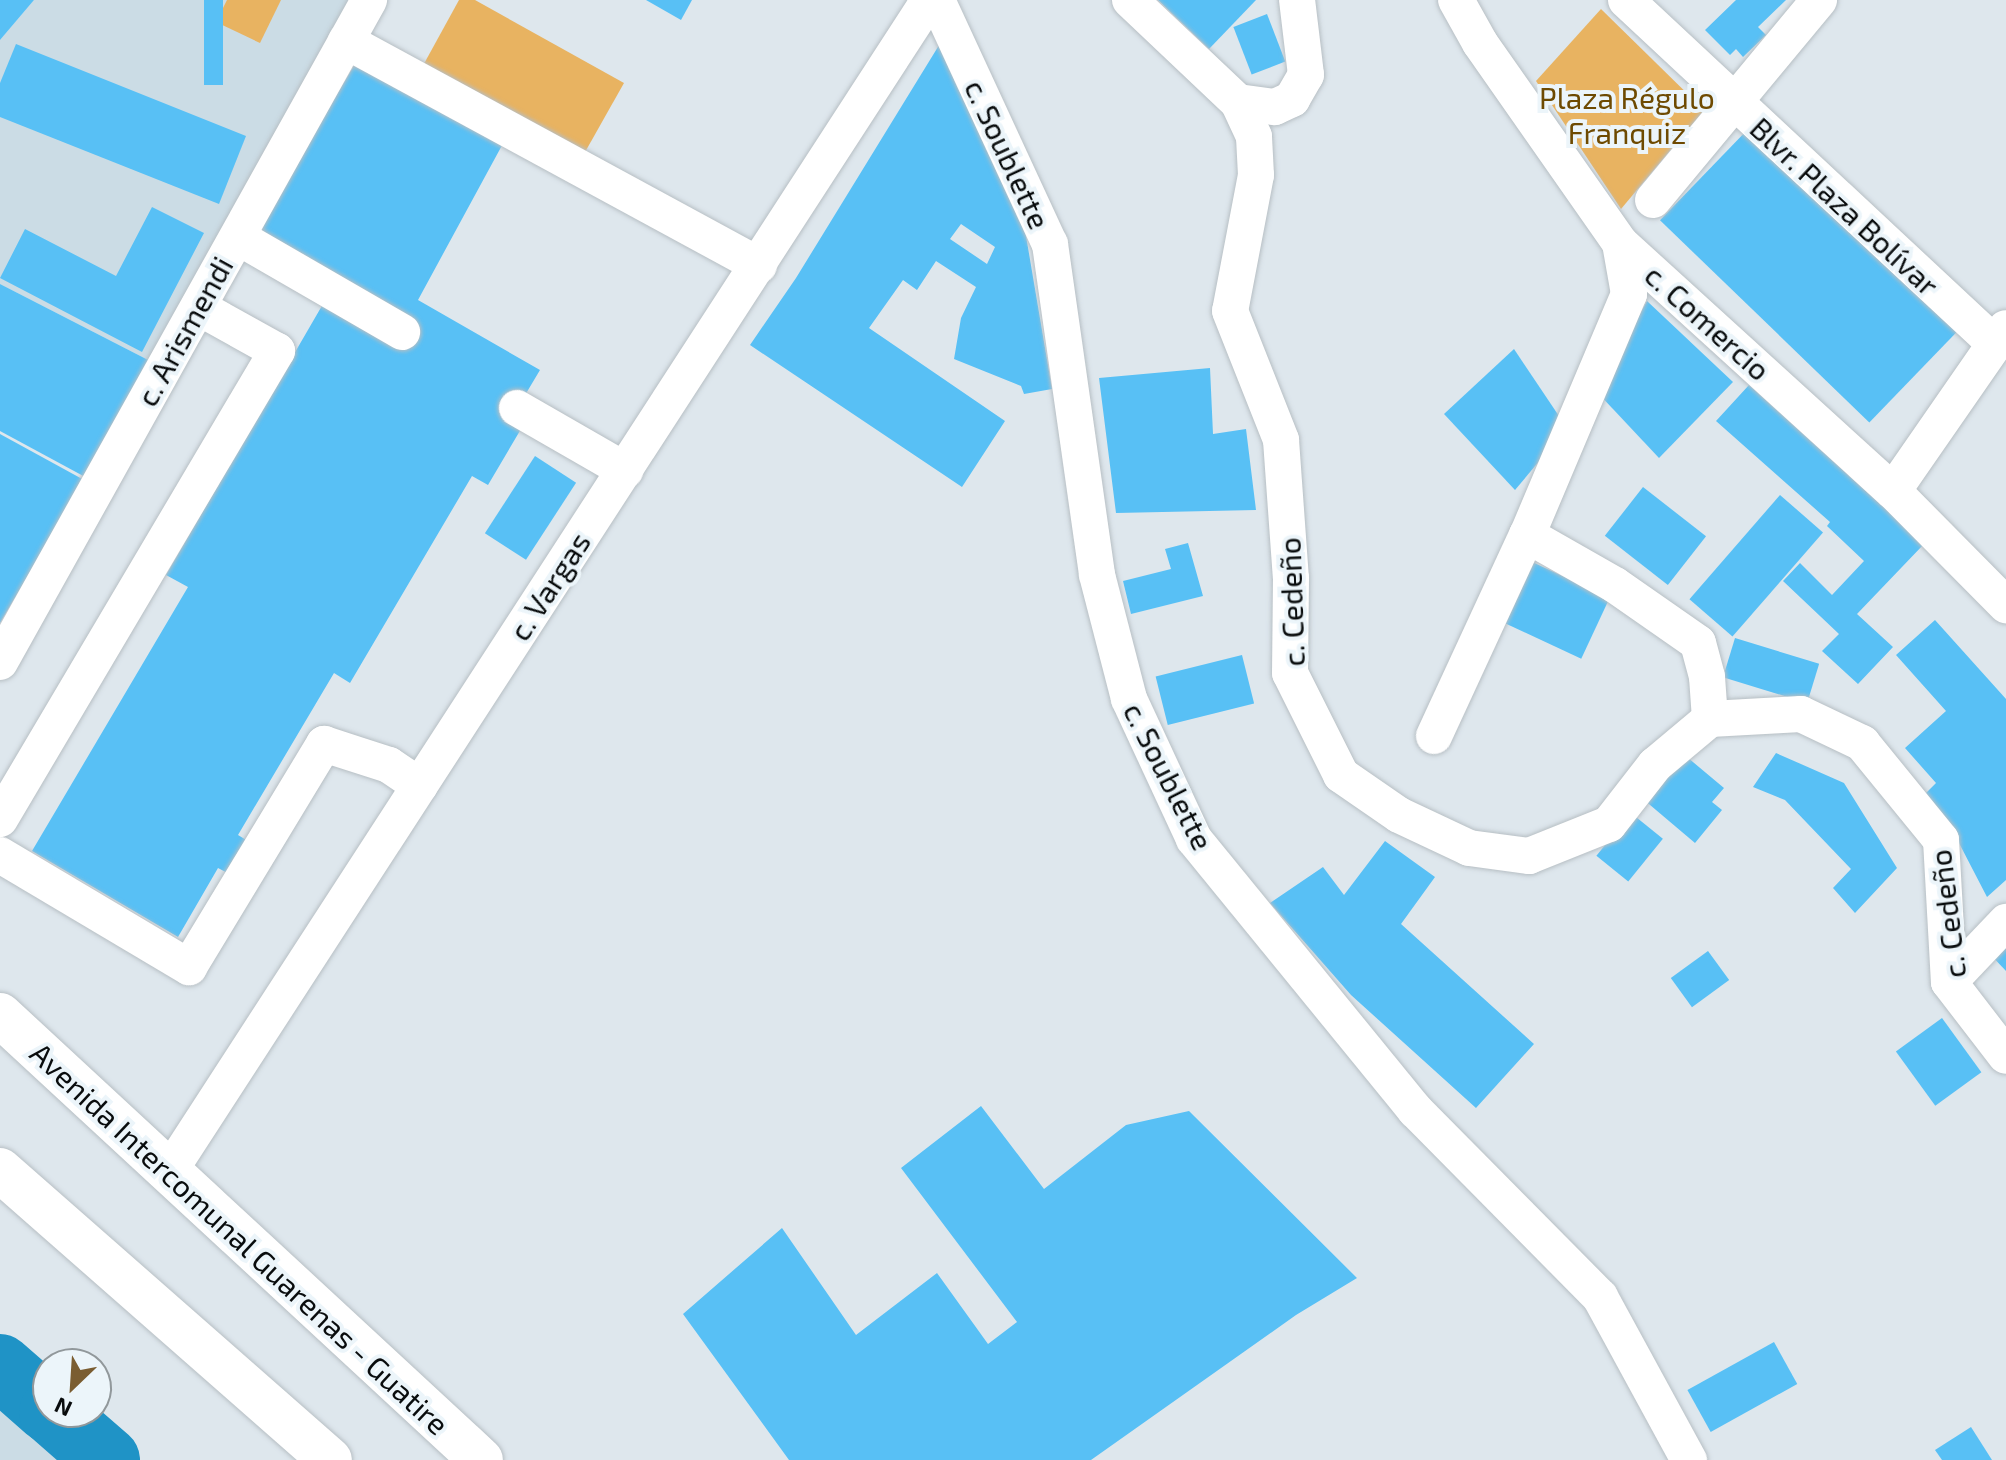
<!DOCTYPE html>
<html>
<head>
<meta charset="utf-8">
<style>
  body { margin:0 }
  #map { position:relative; width:2006px; height:1460px; overflow:hidden; background:#dee7ed; font-family:"Exo 2",sans-serif }
  div>[style] { position:absolute }
  .built>* { inset:0; background:#cbdce5 }
  .green>* { inset:0; background:#e8b361 }
  .river>* { height:66px; margin:-33px; padding:0 33px; transform-origin:33px; border-radius:33px; background:#1f93c6 }
  .building>* { inset:0; background:#58c0f5; transform-origin:0 0 }
  .roads { filter:drop-shadow(0 0 2px #b7bfc4) drop-shadow(0 0 2px #b7bfc4) }
  .minor>* { height:36px; margin:-18px; padding:0 18px; transform-origin:18px; border-radius:18px; background:#fff }
  .major>* { height:44px; margin:-22px; padding:0 22px; transform-origin:22px; border-radius:22px; background:#fff }
  span { translate:-50% -50%; white-space:nowrap; text-align:center; line-height:1.15; -webkit-text-stroke:8px #ecf5fa; paint-order:stroke }
  .park-label { font-size:30px; color:#6e4a01 }
  .street-label { font-size:30px; color:#090c0d }
  .north { position:absolute; left:32px; top:1348px; width:80px; height:80px; box-sizing:border-box; background:#ecf5fa; border:2px solid #91989b; border-radius:50%; rotate:205deg; font-size:22px; font-weight:700; line-height:32px; text-align:center; color:#090c0d }
  .north::after { content:''; display:block; margin:auto; width:28px; height:36px; background:#7a5d31; clip-path:polygon(50% 0,100% 100%,50% 72%,0 100%) }
</style>
</head>
<body>
<div id="map">
  <div class="built">
    <div style="clip-path:polygon(34px 0,354px 0,152px 362px,0 284px,0 40px)"></div>
    <div style="clip-path:polygon(0 1380px,90px 1460px,0 1460px)"></div>
  </div>
  <div class="green">
    <div style="clip-path:polygon(227px 0,281px 0,260px 43px,216px 22px)"></div>
    <div style="clip-path:polygon(459px 0,475px 0,624px 83px,580px 161px,420px 71px)"></div>
    <div style="clip-path:polygon(1601px 9px,1704px 110px,1621px 209px,1536px 81px)"></div>
  </div>
  <div class="river">
    <div style="left:0;top:1367px;width:64px;rotate:41.2deg"></div>
    <div style="left:52px;top:1412px;width:73px;rotate:41.1deg"></div>
  </div>
  <div class="building">
    <div style="clip-path:polygon(0 0,34px 0,0 40px)"></div>
    <div style="left:204px;top:0;width:19px;height:85px"></div>
    <div style="clip-path:polygon(646px 0,692px 0,681px 20px)"></div>
    <div style="clip-path:polygon(1158px 0,1256px 0,1209px 49px)"></div>
    <div style="clip-path:polygon(1736px 0,1786px 0,1758px 27px,1766px 35px,1743px 57px,1736px 49px,1730px 55px,1705px 30px)"></div>
    <div style="left:1267px;top:14px;width:51px;height:36px;rotate:69deg"></div>
    <div style="clip-path:polygon(evenodd,941px 42px,1025px 230px,1052px 389px,1024px 394px,1021px 386px,954px 359px,961px 318px,976px 287px,936px 261px,917px 290px,903px 280px,869px 328px,1005px 421px,962px 487px,750px 345px,796px 278px,941px 42px,961px 224px,995px 247px,987px 264px,950px 239px,961px 224px)"></div>
    <div style="clip-path:polygon(16px 44px,246px 136px,219px 204px,0 117px,0 83px)"></div>
    <div style="clip-path:polygon(358px 59px,506px 138px,418px 300px,540px 370px,509px 422px,521px 429px,488px 485px,472px 476px,350px 683px,334px 673px,238px 835px,256px 846px,237px 878px,218px 868px,178px 937px,32px 851px,188px 587px,166px 575px,323px 304px,256px 230px)"></div>
    <div style="left:1751px;top:126px;width:291px;height:131px;rotate:44deg"></div>
    <div style="clip-path:polygon(152px 207px,204px 233px,142px 352px,0 278px,25px 229px,116px 276px)"></div>
    <div style="clip-path:polygon(0 284px,152px 362px,87px 478px,0 431px)"></div>
    <div style="clip-path:polygon(1647px 301px,1733px 382px,1659px 458px,1597px 392px)"></div>
    <div style="clip-path:polygon(1514px 349px,1567px 428px,1515px 490px,1444px 414px)"></div>
    <div style="clip-path:polygon(1210px 368px,1213px 434px,1246px 429px,1256px 510px,1116px 513px,1099px 378px)"></div>
    <div style="clip-path:polygon(1749px 385px,1924px 544px,1857px 614px,1893px 647px,1858px 684px,1822px 651px,1839px 634px,1783px 581px,1800px 563px,1832px 595px,1864px 561px,1827px 526px,1830px 522px,1716px 421px)"></div>
    <div style="clip-path:polygon(0 434px,84px 480px,0 623px)"></div>
    <div style="left:535px;top:456px;width:49px;height:92px;rotate:33deg"></div>
    <div style="left:1643px;top:487px;width:80px;height:62px;rotate:38deg"></div>
    <div style="left:1780px;top:495px;width:57px;height:138px;rotate:41deg"></div>
    <div style="clip-path:polygon(1188px 543px,1203px 596px,1131px 614px,1123px 581px,1171px 569px,1165px 549px)"></div>
    <div style="left:1528px;top:560px;width:90px;height:67px;rotate:25deg"></div>
    <div style="clip-path:polygon(1935px 620px,2006px 699px,2006px 880px,1987px 897px,1946px 818px,1923px 796px,1936px 783px,1905px 748px,1946px 711px,1896px 655px)"></div>
    <div style="left:1735px;top:638px;width:88px;height:41px;rotate:17deg"></div>
    <div style="left:1242px;top:655px;width:50px;height:89px;rotate:76deg"></div>
    <div style="clip-path:polygon(1681px 752px,1724px 788px,1712px 802px,1722px 810px,1695px 843px,1643px 799px)"></div>
    <div style="clip-path:polygon(1776px 753px,1844px 783px,1897px 868px,1855px 913px,1833px 888px,1851px 869px,1785px 800px,1753px 787px)"></div>
    <div style="left:1631px;top:813px;width:41px;height:55px;rotate:39deg"></div>
    <div style="clip-path:polygon(1385px 841px,1435px 877px,1401px 924px,1534px 1044px,1476px 1108px,1351px 995px,1270px 903px,1323px 867px,1344px 895px)"></div>
    <div style="clip-path:polygon(2006px 934px,2006px 971px,1989px 953px)"></div>
    <div style="left:1708px;top:951px;width:36px;height:46px;rotate:54deg"></div>
    <div style="left:1942px;top:1018px;width:67px;height:57px;rotate:54deg"></div>
    <div style="clip-path:polygon(981px 1106px,1044px 1189px,1126px 1125px,1189px 1111px,1357px 1278px,1296px 1315px,1091px 1460px,789px 1460px,683px 1314px,782px 1228px,856px 1335px,937px 1273px,988px 1344px,1017px 1322px,901px 1168px)"></div>
    <div style="left:1774px;top:1342px;width:48px;height:99px;rotate:61deg"></div>
    <div style="clip-path:polygon(1971px 1427px,1992px 1460px,1942px 1460px,1935px 1450px)"></div>
  </div>
  <div class="roads">
    <div class="minor">
      <div style="left:937px;top:0;width:269px;rotate:65.2deg"></div>
      <div style="left:1050px;top:244px;width:334px;rotate:81.9deg"></div>
      <div style="left:1097px;top:575px;width:128px;rotate:75.5deg"></div>
      <div style="left:1129px;top:699px;width:154px;rotate:65.1deg"></div>
      <div style="left:1194px;top:839px;width:350px;rotate:50.8deg"></div>
      <div style="left:1415px;top:1110px;width:263px;rotate:45.3deg"></div>
      <div style="left:1600px;top:1297px;width:186px;rotate:61.4deg"></div>
      <div style="left:1130px;top:0;width:149px;rotate:43.4deg"></div>
      <div style="left:1238px;top:102px;width:38px;rotate:65deg"></div>
      <div style="left:1254px;top:137px;width:38px;rotate:87deg"></div>
      <div style="left:1256px;top:175px;width:138px;rotate:100.8deg"></div>
      <div style="left:1230px;top:311px;width:139px;rotate:68.4deg"></div>
      <div style="left:1281px;top:440px;width:138px;rotate:85.9deg"></div>
      <div style="left:1291px;top:578px;width:95px;rotate:90.6deg"></div>
      <div style="left:1290px;top:673px;width:114px;rotate:63.4deg"></div>
      <div style="left:1341px;top:775px;width:70px;rotate:34.6deg"></div>
      <div style="left:1399px;top:815px;width:77px;rotate:25.2deg"></div>
      <div style="left:1469px;top:848px;width:61px;rotate:7.6deg"></div>
      <div style="left:1529px;top:856px;width:86px;rotate:-21.8deg"></div>
      <div style="left:1609px;top:824px;width:75px;rotate:-52.1deg"></div>
      <div style="left:1655px;top:765px;width:72px;rotate:-39.9deg"></div>
      <div style="left:1710px;top:719px;width:91px;rotate:-3.1deg"></div>
      <div style="left:1801px;top:714px;width:68px;rotate:25.4deg"></div>
      <div style="left:1862px;top:743px;width:125px;rotate:50.8deg"></div>
      <div style="left:1941px;top:840px;width:142px;rotate:86.8deg"></div>
      <div style="left:1949px;top:982px;width:93px;rotate:52.4deg"></div>
      <div style="left:1456px;top:0;width:49px;rotate:60.8deg"></div>
      <div style="left:1480px;top:43px;width:244px;rotate:55deg"></div>
      <div style="left:1620px;top:243px;width:369px;rotate:42.3deg"></div>
      <div style="left:1893px;top:491px;width:161px;rotate:45.3deg"></div>
      <div style="left:1626px;top:0;width:504px;rotate:42.99deg"></div>
      <div style="left:346px;top:41px;width:470px;rotate:28.5deg"></div>
      <div style="left:1238px;top:102px;width:37px;rotate:8deg"></div>
      <div style="left:1275px;top:107px;width:19px;rotate:-25deg"></div>
      <div style="left:1292px;top:99px;width:28px;rotate:-60deg"></div>
      <div style="left:1306px;top:75px;width:76px;rotate:-96.8deg"></div>
      <div style="left:1653px;top:200px;width:260px;rotate:-50.3deg"></div>
      <div style="left:248px;top:243px;width:178px;rotate:30deg"></div>
      <div style="left:1620px;top:243px;width:52px;rotate:80deg"></div>
      <div style="left:1629px;top:294px;width:262px;rotate:112.9deg"></div>
      <div style="left:1527px;top:535px;width:101px;rotate:29.6deg"></div>
      <div style="left:1615px;top:585px;width:101px;rotate:34.9deg"></div>
      <div style="left:1698px;top:643px;width:35px;rotate:75deg"></div>
      <div style="left:1707px;top:677px;width:42px;rotate:85.9deg"></div>
      <div style="left:517px;top:408px;width:125px;rotate:29.9deg"></div>
      <div style="left:1893px;top:491px;width:198px;rotate:-55.3deg"></div>
      <div style="left:0;top:662px;width:758px;rotate:-60.86deg"></div>
      <div style="left:1434px;top:736px;width:221px;rotate:-65.2deg"></div>
      <div style="left:0;top:819px;width:544px;rotate:-59.38deg"></div>
      <div style="left:277px;top:351px;width:90px;rotate:-150.9deg"></div>
      <div style="left:0;top:855px;width:220px;rotate:30.7deg"></div>
      <div style="left:189px;top:967px;width:261px;rotate:-58.8deg"></div>
      <div style="left:324px;top:744px;width:68px;rotate:17.9deg"></div>
      <div style="left:389px;top:765px;width:37px;rotate:34deg"></div>
      <div style="left:1949px;top:982px;width:83px;rotate:-46.5deg"></div>
      <div style="left:169px;top:1172px;width:1397px;rotate:-57.04deg"></div>
    </div>
    <div class="major">
      <div style="left:0;top:1015px;width:655px;rotate:42.77deg"></div>
      <div style="left:0;top:1170px;width:439px;rotate:41.3deg"></div>
    </div>
  </div>
  <div class="park-label">
    <span style="left:1627px;top:114px">Plaza Régulo<br>Franquiz</span>
  </div>
  <div class="street-label">
    <span style="left:1008px;top:154px;rotate:65deg">c. Soublette</span>
    <span style="left:1845px;top:206px;rotate:43deg">Blvr. Plaza Bolívar</span>
    <span style="left:1708px;top:322px;rotate:42deg">c. Comercio</span>
    <span style="left:184px;top:331px;rotate:-61deg">c. Arismendi</span>
    <span style="left:549px;top:586px;rotate:-57deg">c. Vargas</span>
    <span style="left:1291px;top:602px;rotate:-92deg">c. Cedeño</span>
    <span style="left:1169px;top:776px;rotate:63deg">c. Soublette</span>
    <span style="left:1947px;top:914px;rotate:-97deg">c. Cedeño</span>
    <span style="left:240px;top:1238px;rotate:43deg">Avenida Intercomunal Guarenas - Guatire</span>
  </div>
  <div class="north">N</div>
</div>
</body>
</html>
